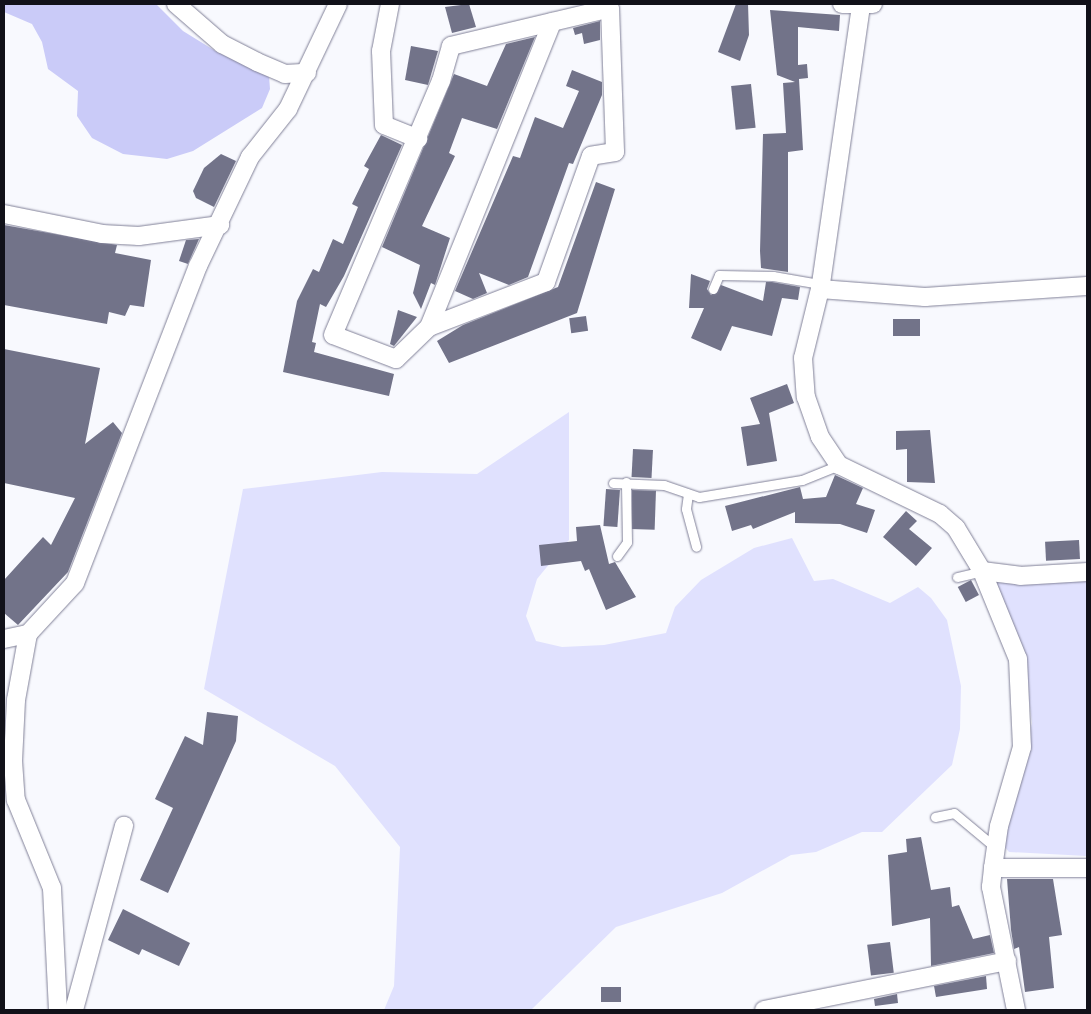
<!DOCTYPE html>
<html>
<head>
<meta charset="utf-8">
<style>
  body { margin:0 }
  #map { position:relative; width:1091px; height:1014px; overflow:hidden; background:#f8f9fe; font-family:"Roboto Serif",serif }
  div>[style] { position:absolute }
  .green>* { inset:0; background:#e0e1fe }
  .water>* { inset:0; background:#cacbf8 }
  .building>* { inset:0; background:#727389; transform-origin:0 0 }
  .roads { filter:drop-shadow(0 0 1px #818198) drop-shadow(0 0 1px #818198) }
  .lane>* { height:9px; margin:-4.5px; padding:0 4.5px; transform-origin:4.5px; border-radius:4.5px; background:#fff }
  .street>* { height:18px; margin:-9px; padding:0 9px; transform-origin:9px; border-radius:9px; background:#fff }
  span { translate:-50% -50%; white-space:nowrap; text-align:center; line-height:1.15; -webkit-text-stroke:4.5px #fff; paint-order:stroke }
  .frame { position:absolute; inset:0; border:5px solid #111119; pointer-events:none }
</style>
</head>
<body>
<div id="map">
  <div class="green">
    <div style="clip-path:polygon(569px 412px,569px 540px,537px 579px,526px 616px,536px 641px,562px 647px,604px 645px,666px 633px,675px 607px,701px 580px,754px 548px,792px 538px,814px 581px,833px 579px,890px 603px,918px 587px,931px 598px,947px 620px,961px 686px,960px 729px,952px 765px,882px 832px,862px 832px,816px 852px,791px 855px,722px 893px,616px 927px,531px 1010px,384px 1010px,394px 986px,400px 847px,335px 766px,204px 689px,243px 489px,382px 472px,477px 474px)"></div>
    <div style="clip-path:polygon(992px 575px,1087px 576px,1087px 856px,1009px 852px,1004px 846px,1032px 723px,1022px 645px)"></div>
  </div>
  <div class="water">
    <div style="clip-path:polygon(4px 4px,156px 4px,183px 31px,217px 52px,269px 76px,270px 89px,262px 108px,193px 151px,167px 159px,123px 154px,92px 138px,77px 116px,78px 91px,48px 69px,42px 42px,32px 24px,4px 12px)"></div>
  </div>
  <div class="building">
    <div style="clip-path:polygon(469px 4px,476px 27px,452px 33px,445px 7px)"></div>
    <div style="clip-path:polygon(736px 4px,748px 4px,749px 35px,740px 61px,718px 52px)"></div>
    <div style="clip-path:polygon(770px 10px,840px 15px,839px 31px,798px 27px,798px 65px,807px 64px,808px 78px,799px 79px,803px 150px,788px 152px,788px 272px,761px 268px,760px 251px,763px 134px,786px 133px,783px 83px,795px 82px,777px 75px)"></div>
    <div style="clip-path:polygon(600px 21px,600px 40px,584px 44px,582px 33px,575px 35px,573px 28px)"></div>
    <div style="clip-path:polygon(535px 37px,497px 129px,462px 118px,449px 153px,455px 156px,422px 226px,450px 238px,435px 285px,431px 283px,421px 309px,413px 293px,420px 265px,382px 247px,454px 74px,487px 86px,506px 44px)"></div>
    <div style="clip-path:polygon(411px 46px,438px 51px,428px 85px,405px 80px)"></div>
    <div style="clip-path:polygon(572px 70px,602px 82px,602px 95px,573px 164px,569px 163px,528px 277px,509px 285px,479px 273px,487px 293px,473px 299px,455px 291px,513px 156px,520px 158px,535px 117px,563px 128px,579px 91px,566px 86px)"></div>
    <div style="left:751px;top:84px;width:44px;height:20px;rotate:84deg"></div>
    <div style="clip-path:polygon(381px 135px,402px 145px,344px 276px,326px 307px,320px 304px,312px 342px,316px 343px,314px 352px,394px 374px,389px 396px,283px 372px,297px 301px,313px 269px,319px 272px,333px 239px,343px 244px,358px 207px,352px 204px,369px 169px,364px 166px)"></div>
    <div style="clip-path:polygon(221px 154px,236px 161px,214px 207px,196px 198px,193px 191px,204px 168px)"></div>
    <div style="clip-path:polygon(596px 182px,615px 189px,577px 313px,449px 363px,437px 341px,463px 325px,558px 287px)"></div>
    <div style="clip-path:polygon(4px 225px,117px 245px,115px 253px,151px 260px,144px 307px,130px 305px,125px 316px,109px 312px,107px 324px,4px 305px)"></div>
    <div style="clip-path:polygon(199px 239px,188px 264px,179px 261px,186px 240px)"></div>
    <div style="clip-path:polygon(691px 274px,710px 281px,707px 289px,711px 295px,721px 285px,763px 301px,766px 282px,772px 282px,800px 287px,798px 300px,782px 298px,772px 336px,732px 326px,721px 351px,691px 338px,704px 308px,689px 308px)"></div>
    <div style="clip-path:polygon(398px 310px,417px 317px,394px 346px,390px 344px)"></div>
    <div style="left:586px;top:316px;width:15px;height:17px;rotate:82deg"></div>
    <div style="left:893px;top:319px;width:27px;height:17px"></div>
    <div style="clip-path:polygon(4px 349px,100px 368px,85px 444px,113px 422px,122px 433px,68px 572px,18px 625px,4px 613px,4px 580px,43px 537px,51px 545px,75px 498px,4px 483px)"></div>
    <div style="clip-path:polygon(787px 384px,794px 403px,769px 413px,777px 461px,747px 466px,741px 427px,760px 424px,750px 398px)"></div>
    <div style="clip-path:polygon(930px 430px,935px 483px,907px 482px,907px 449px,896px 450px,896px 431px)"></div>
    <div style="left:633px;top:449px;width:20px;height:28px;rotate:3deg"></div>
    <div style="clip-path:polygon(835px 475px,863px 488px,856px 504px,875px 510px,867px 533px,840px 524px,795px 523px,795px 512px,753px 529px,751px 525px,732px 531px,725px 506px,800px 487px,803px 499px,826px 497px)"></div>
    <div style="left:606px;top:489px;width:14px;height:37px;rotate:4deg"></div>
    <div style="left:632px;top:490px;width:24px;height:39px;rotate:2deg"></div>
    <div style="clip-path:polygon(906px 511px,917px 521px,909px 529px,932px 548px,916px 566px,883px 537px)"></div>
    <div style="clip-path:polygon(600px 525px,609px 564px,615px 562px,636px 597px,606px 610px,589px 569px,585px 571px,581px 561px,541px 566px,539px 545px,577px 541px,576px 527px)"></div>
    <div style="left:1079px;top:540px;width:19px;height:34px;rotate:87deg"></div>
    <div style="left:971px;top:580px;width:17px;height:15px;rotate:62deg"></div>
    <div style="clip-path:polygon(207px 712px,238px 716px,236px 741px,168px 893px,140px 880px,173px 808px,155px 799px,185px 736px,203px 745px)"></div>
    <div style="clip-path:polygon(921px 837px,931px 890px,950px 887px,952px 907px,959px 905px,973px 939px,990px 935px,994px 953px,931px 966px,930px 918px,892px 926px,888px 855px,907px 852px,906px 839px)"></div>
    <div style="clip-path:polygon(1007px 879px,1053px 879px,1062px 935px,1049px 937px,1054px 988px,1025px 992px,1019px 947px,1014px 949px,1011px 930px)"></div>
    <div style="clip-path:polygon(123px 909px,190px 943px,179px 966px,142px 949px,139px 955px,108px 940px)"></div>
    <div style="left:890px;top:942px;width:31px;height:23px;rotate:83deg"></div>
    <div style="clip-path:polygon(986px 976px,987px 989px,936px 997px,934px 986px)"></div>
    <div style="left:601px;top:987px;width:20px;height:15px"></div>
    <div style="clip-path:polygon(897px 994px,898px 1003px,875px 1006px,874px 999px)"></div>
  </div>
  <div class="roads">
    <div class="lane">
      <div style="left:713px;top:289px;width:15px;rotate:-67deg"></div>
      <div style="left:719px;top:275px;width:54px;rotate:1.1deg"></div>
      <div style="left:773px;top:276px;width:48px;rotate:9.7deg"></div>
      <div style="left:613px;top:483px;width:51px;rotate:2.2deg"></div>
      <div style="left:664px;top:485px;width:37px;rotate:19deg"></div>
      <div style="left:699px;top:497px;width:104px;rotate:-9.4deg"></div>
      <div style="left:802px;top:480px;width:40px;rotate:-22deg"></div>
      <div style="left:688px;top:494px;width:15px;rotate:98deg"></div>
      <div style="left:686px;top:509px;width:39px;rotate:75deg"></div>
      <div style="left:617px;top:556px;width:17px;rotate:-54deg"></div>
      <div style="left:627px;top:542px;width:60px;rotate:-91deg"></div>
      <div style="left:957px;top:577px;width:26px;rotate:-13deg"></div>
      <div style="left:935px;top:817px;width:19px;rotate:-12deg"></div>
      <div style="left:954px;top:813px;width:55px;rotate:39.8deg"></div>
    </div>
    <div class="street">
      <div style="left:176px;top:4px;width:61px;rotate:41deg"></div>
      <div style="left:222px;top:44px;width:39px;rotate:27deg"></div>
      <div style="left:257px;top:62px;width:30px;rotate:23deg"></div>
      <div style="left:285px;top:74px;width:22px;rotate:-3deg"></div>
      <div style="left:390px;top:4px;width:48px;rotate:100.8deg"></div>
      <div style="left:381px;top:51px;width:74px;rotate:87.7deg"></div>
      <div style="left:384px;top:125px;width:37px;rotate:22deg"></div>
      <div style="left:842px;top:4px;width:31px"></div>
      <div style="left:861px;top:6px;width:286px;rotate:98.2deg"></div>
      <div style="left:820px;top:289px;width:71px;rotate:103.8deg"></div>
      <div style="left:803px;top:358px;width:39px;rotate:86deg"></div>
      <div style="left:806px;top:397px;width:42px;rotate:70.7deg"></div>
      <div style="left:820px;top:437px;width:34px;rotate:56deg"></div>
      <div style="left:839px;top:465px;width:112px;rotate:25.9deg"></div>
      <div style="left:940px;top:514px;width:21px;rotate:41deg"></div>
      <div style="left:956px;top:528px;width:50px;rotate:58.8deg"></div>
      <div style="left:982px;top:571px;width:95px;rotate:67.8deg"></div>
      <div style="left:1018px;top:659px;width:88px;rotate:87.4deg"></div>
      <div style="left:1022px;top:747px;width:82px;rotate:106.2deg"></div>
      <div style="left:999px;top:826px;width:42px;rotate:98.1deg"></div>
      <div style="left:610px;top:8px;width:144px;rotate:88deg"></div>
      <div style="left:615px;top:152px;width:24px;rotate:171deg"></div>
      <div style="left:591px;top:156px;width:134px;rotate:109.7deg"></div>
      <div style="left:546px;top:282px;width:125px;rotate:159deg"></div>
      <div style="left:429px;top:327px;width:46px;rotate:135.9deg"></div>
      <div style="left:396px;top:359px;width:67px;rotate:-159.1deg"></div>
      <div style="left:333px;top:335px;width:276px;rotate:-67deg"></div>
      <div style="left:441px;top:81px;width:36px;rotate:-74deg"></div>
      <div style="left:451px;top:46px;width:163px;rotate:-13.4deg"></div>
      <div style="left:4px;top:214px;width:100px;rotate:11.5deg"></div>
      <div style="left:102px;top:234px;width:37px;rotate:3deg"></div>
      <div style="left:139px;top:236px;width:82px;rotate:-7.7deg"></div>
      <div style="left:820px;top:289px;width:105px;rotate:4.4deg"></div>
      <div style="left:925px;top:297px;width:162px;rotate:-3.9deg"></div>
      <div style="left:429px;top:327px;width:329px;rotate:-68deg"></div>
      <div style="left:982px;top:571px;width:38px;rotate:7deg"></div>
      <div style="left:1020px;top:576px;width:67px;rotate:-3.4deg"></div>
      <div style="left:28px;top:634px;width:67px;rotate:100.3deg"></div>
      <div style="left:16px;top:700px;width:61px;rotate:92.8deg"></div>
      <div style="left:13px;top:761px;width:39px;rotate:86deg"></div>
      <div style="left:16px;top:800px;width:95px;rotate:67.8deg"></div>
      <div style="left:52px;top:888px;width:122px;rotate:87.2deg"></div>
      <div style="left:4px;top:639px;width:25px;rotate:-12deg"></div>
      <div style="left:28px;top:634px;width:69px;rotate:-47.3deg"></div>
      <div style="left:75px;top:583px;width:340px;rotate:-68.8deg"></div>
      <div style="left:198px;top:266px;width:121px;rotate:-64.5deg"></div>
      <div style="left:250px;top:157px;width:61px;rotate:-51.6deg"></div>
      <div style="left:288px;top:109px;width:116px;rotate:-64.5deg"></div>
      <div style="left:74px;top:1010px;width:191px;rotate:-74.8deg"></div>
      <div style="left:764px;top:1010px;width:248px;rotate:-11.4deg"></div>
      <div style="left:1016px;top:1010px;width:126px;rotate:-101.5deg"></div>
      <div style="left:991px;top:887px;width:19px;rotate:-84deg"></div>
      <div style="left:993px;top:868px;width:94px"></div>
    </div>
  </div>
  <div class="frame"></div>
</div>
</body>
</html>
